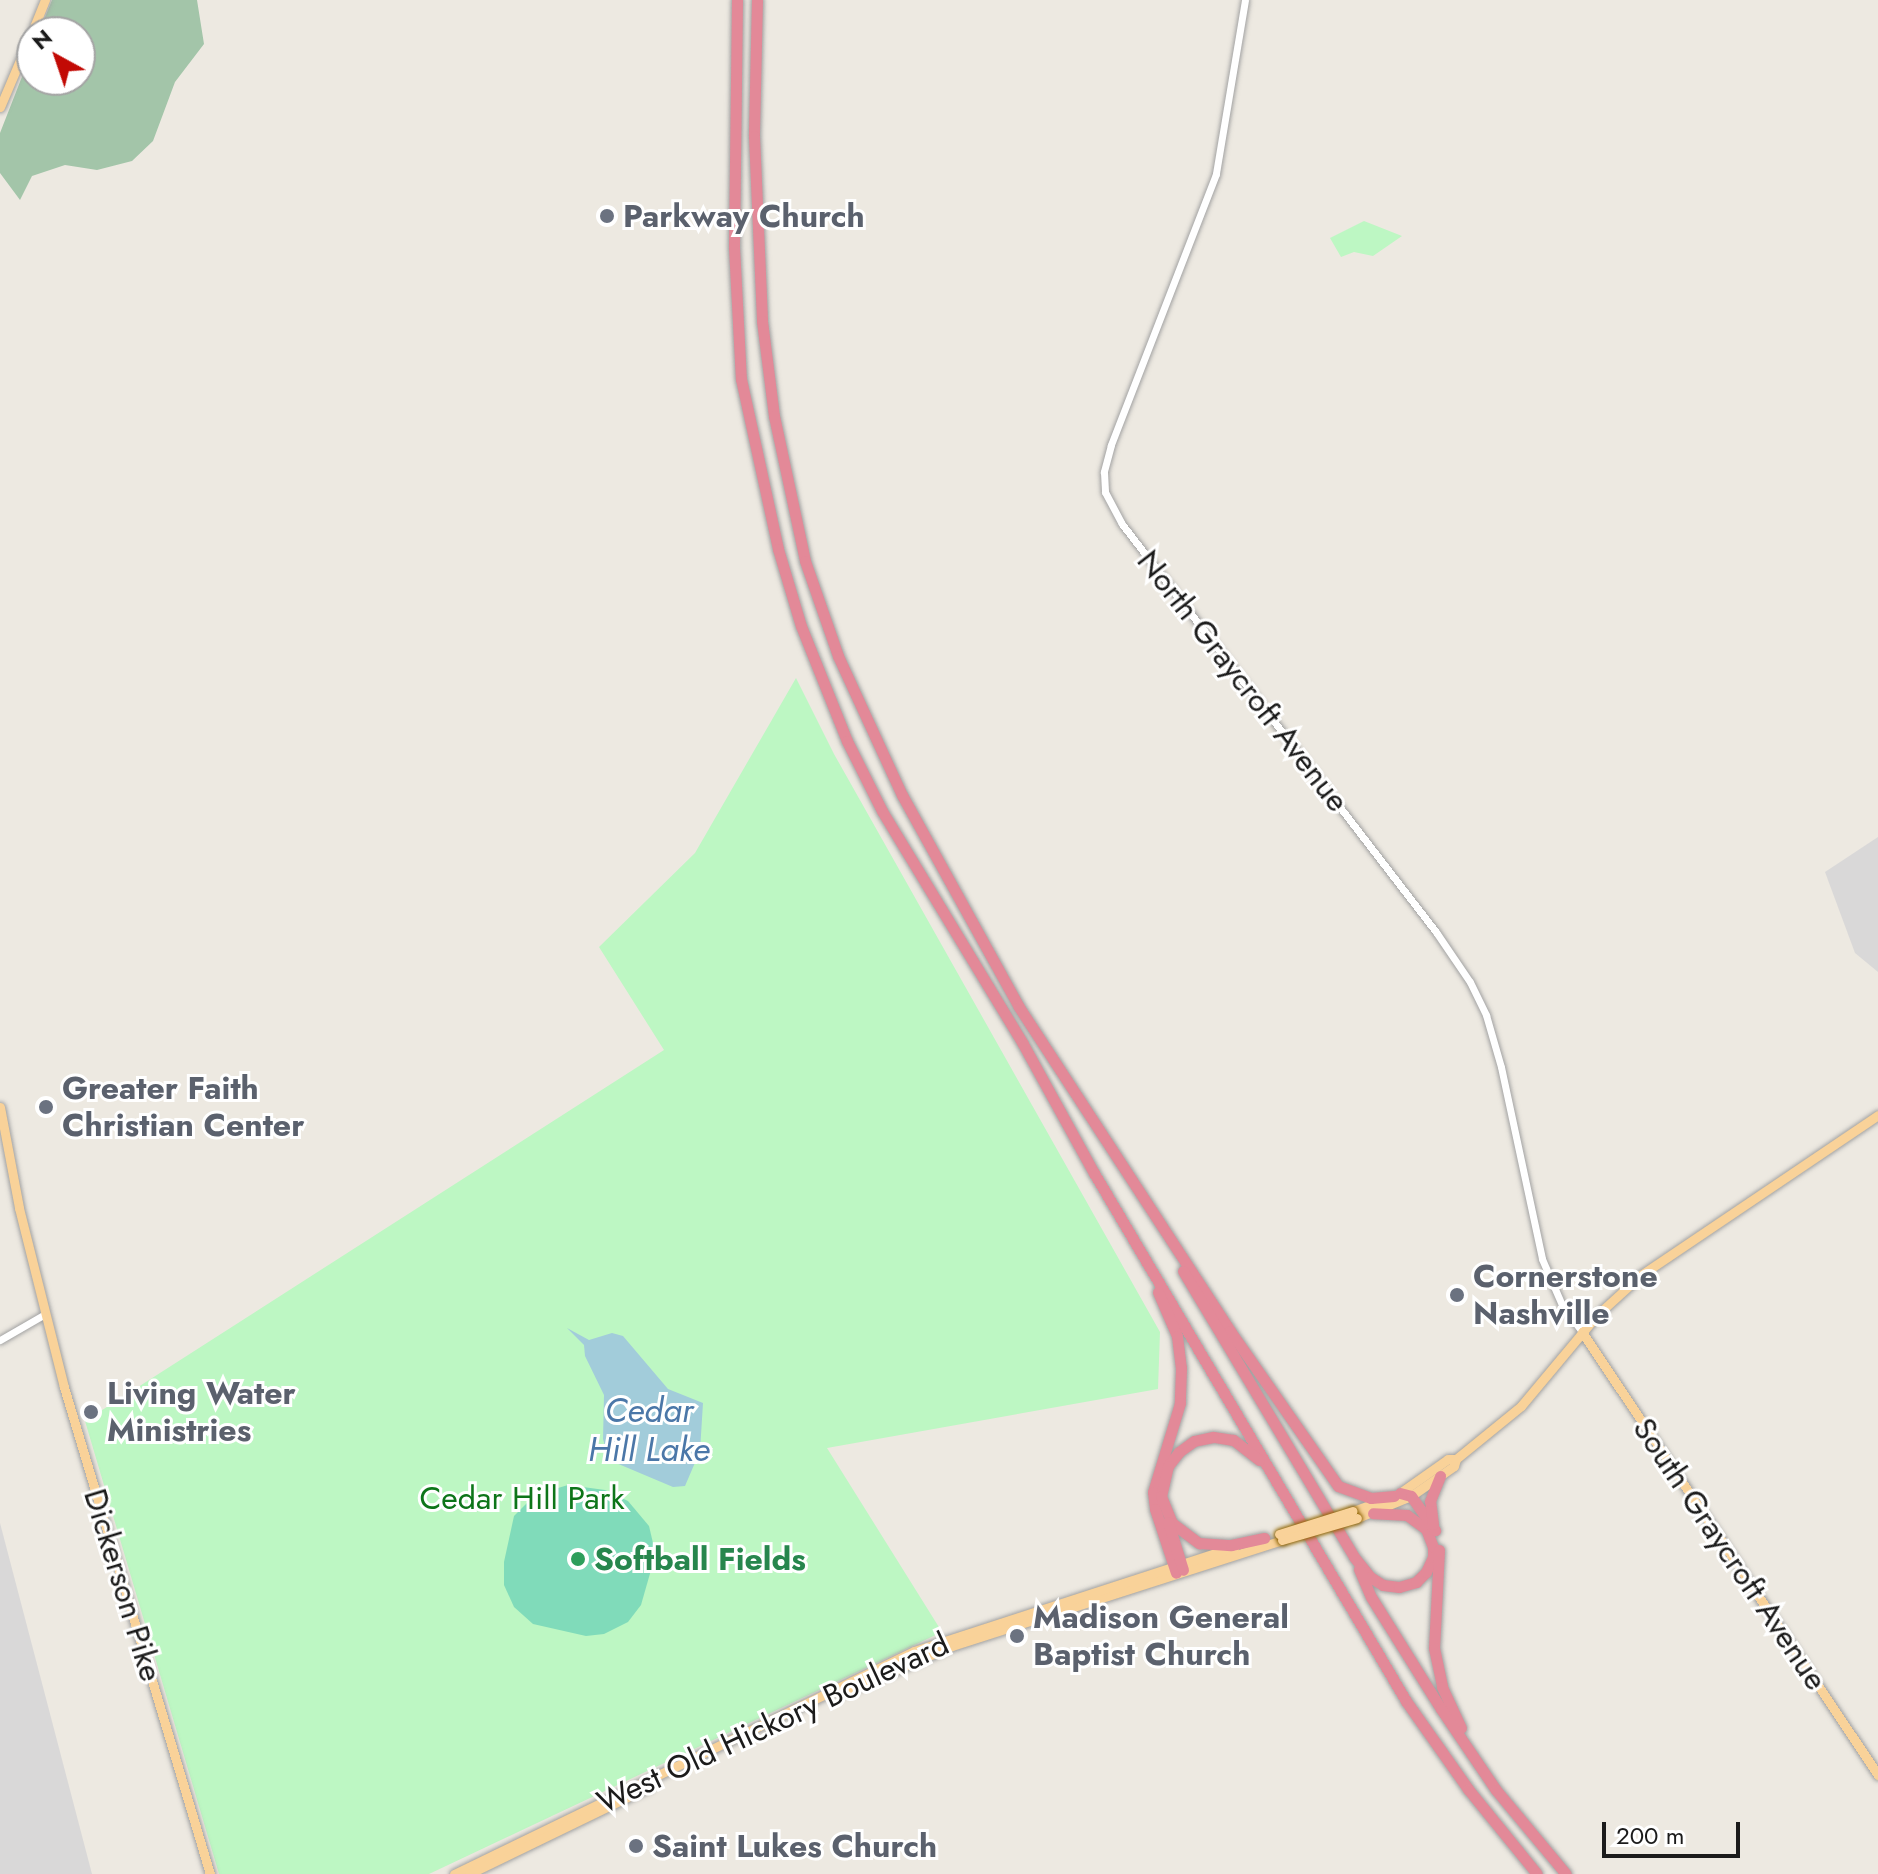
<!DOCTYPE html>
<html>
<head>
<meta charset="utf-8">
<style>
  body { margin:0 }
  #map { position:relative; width:1878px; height:1874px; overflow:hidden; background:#ede9e1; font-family:Jost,sans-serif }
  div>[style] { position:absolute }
  .residential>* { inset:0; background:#d9d8d8 }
  .cemetery>* { inset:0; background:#a3c5a9 }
  .park>* { inset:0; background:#bdf7c3 }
  .pitch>* { inset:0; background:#80dbba }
  .water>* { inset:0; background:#a2ccda }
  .roads { filter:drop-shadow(0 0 2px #a2a2a2) drop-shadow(0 0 2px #a2a2a2) }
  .minor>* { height:7px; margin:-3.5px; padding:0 3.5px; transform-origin:3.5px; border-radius:3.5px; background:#fff }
  .major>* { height:9px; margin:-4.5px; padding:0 4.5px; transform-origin:4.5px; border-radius:4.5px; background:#f9d299 }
  .highway>* { height:11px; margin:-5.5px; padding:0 5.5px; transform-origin:5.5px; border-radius:5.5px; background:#e38998 }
  .bridges { filter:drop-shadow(0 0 2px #8f6404) drop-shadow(0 0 2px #8f6404) }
  .major-bridge>* { height:9px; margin:-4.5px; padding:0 4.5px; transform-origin:4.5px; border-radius:4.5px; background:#f9d299 }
  .dots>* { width:22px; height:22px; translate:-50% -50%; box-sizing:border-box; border:4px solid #fff; border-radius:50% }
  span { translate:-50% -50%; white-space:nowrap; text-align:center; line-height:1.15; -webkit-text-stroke:6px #fff; paint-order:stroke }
  .worship-label { font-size:32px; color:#5b616d; font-weight:700 }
  .left { translate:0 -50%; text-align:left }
  .street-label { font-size:32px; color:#1b1b1b }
  .park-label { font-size:32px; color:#0d7519 }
  .leisure-label { font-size:32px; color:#27864d; font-weight:700 }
  .water-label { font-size:34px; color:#4b77a8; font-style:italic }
  .north { position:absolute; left:16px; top:16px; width:80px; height:80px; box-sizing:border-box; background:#fff; border:2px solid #a4a4a4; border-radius:50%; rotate:320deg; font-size:22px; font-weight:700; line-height:32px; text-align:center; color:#1b1b1b }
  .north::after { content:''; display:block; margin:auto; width:28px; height:36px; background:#c20a05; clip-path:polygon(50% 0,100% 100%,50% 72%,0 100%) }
  .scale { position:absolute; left:1602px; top:1822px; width:138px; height:36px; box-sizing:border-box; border:4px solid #1b1b1b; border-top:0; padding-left:10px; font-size:24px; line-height:28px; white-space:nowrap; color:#1b1b1b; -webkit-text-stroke:6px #fff; paint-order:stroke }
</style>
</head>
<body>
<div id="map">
  <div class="residential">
    <div style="clip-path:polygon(1878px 837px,1878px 972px,1855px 953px,1825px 872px)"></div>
    <div style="clip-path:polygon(0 1523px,92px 1874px,0 1874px)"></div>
  </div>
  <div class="cemetery">
    <div style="clip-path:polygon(52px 0,197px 0,204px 44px,175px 82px,153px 141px,132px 161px,97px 170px,65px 165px,32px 176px,20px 200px,0 173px,0 133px,32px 51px,32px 80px,80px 80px,80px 32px,39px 32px)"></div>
  </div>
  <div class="park">
    <div style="clip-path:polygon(1364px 221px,1402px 236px,1373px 256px,1354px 252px,1341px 257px,1330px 238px)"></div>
    <div style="clip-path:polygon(796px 678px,834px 754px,1160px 1332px,1158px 1389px,827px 1448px,942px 1632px,429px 1874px,219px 1874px,85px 1421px,664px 1050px,599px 947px,695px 853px)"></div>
  </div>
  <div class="pitch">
    <div style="clip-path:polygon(568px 1485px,605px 1490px,628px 1501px,649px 1526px,653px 1543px,651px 1570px,641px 1605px,628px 1622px,604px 1634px,586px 1636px,533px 1624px,514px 1607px,504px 1585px,504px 1562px,514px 1516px,535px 1495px)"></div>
  </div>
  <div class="water">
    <div style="clip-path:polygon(567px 1328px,589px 1340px,612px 1333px,623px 1336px,668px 1389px,703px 1403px,700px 1451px,685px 1486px,673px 1487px,609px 1460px,603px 1439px,604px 1395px,585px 1356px,584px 1345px)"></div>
  </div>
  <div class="roads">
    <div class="minor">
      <div style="left:1245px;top:0;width:176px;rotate:99.5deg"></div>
      <div style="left:1216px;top:174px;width:291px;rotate:111.2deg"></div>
      <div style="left:1111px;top:445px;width:28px;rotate:105deg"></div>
      <div style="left:1104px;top:472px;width:20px;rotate:87deg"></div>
      <div style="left:1105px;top:492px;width:36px;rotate:62deg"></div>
      <div style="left:1122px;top:524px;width:515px;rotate:52.42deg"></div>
      <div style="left:1436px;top:932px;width:60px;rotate:55.8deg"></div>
      <div style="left:1470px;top:982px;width:37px;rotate:64deg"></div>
      <div style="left:1486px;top:1015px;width:54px;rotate:73.9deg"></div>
      <div style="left:1501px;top:1067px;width:196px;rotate:77.9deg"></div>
      <div style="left:1542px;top:1259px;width:50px;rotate:66.5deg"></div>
      <div style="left:1562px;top:1305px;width:34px;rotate:53deg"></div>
      <div style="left:0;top:1340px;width:52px;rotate:-30deg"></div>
    </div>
    <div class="major">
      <div style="left:32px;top:32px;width:35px;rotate:-68deg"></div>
      <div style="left:0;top:107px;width:82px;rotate:-66.9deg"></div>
      <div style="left:0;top:1107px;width:103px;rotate:79.3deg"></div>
      <div style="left:19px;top:1208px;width:185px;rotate:75.9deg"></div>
      <div style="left:64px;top:1387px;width:508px;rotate:73.31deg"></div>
      <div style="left:1582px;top:1332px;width:533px;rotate:56.25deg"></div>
      <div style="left:1353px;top:1511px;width:47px;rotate:-20deg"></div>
      <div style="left:1397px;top:1495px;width:62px;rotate:-35.2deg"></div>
      <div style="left:1448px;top:1459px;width:8px"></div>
      <div style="left:1456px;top:1459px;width:84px;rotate:-39.2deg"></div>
      <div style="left:1521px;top:1406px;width:119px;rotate:-50.1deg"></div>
      <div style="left:1597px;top:1315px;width:59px;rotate:-42.3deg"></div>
      <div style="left:1641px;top:1275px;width:286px;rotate:-34deg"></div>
      <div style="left:1357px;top:1518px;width:58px;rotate:-22.2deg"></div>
      <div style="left:1411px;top:1496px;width:52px;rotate:-34.9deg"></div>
      <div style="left:1454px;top:1466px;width:7px;rotate:-74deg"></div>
      <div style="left:843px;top:1692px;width:118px;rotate:-22.9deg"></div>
      <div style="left:952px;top:1646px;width:347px;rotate:-17.8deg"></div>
      <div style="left:454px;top:1874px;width:511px;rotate:-25.86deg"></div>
      <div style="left:914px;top:1651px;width:337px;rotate:-18deg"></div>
      <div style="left:469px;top:1874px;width:201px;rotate:-25.9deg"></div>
    </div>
    <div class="highway">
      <div style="left:737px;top:0;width:247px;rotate:90.7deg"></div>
      <div style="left:734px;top:247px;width:132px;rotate:87deg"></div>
      <div style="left:741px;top:379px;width:174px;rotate:77.7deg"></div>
      <div style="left:778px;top:549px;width:80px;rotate:73.4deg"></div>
      <div style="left:801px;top:626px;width:124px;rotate:68.2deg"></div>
      <div style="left:847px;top:741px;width:78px;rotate:63.4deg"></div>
      <div style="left:882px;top:811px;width:272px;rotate:58.8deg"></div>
      <div style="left:1023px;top:1044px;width:147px;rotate:61.2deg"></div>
      <div style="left:1094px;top:1173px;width:613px;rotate:59.42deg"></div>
      <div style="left:1406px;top:1701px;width:108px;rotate:54.8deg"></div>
      <div style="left:1468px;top:1789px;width:109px;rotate:50.9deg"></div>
      <div style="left:757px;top:0;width:136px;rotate:91.3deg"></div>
      <div style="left:754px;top:136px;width:185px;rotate:87.5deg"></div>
      <div style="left:762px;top:321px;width:96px;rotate:82.8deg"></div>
      <div style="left:774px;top:416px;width:148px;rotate:77.9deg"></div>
      <div style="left:805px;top:561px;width:101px;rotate:70.8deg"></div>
      <div style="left:838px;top:656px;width:153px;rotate:65.3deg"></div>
      <div style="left:902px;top:795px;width:242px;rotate:61.1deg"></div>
      <div style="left:1019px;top:1007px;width:387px;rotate:56.9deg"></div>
      <div style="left:1230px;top:1331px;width:189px;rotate:55.1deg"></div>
      <div style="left:1338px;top:1486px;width:35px;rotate:20deg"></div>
      <div style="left:1371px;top:1498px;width:23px;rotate:-5deg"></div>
      <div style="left:1183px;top:1271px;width:333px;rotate:59.1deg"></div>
      <div style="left:1354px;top:1557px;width:26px;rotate:51deg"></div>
      <div style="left:1370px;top:1577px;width:15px;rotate:32deg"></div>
      <div style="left:1383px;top:1585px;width:16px;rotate:7deg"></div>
      <div style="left:1399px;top:1587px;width:18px;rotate:-16deg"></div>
      <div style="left:1416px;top:1582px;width:14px;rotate:-45deg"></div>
      <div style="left:1426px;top:1572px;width:17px;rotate:-65deg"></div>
      <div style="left:1433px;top:1557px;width:10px;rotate:-90deg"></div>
      <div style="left:1433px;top:1547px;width:19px;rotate:-111deg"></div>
      <div style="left:1426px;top:1529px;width:24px;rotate:-144deg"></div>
      <div style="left:1407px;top:1515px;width:34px;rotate:-177deg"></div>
      <div style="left:1158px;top:1292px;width:48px;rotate:66.6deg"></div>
      <div style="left:1177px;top:1336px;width:32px;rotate:83deg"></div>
      <div style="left:1181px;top:1368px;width:35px;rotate:92deg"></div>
      <div style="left:1180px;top:1403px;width:93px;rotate:106.9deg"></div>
      <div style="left:1153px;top:1492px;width:17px;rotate:83deg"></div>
      <div style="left:1155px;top:1509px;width:67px;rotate:71.8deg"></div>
      <div style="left:1259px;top:1460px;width:33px;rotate:-142deg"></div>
      <div style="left:1233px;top:1440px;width:20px;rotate:-171deg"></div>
      <div style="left:1213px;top:1437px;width:19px;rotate:168deg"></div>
      <div style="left:1194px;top:1441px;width:19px;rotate:144deg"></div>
      <div style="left:1179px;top:1452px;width:18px;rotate:128deg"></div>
      <div style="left:1168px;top:1466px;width:31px;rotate:103deg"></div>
      <div style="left:1161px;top:1496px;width:29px;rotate:68deg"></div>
      <div style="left:1172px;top:1523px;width:34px;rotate:37deg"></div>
      <div style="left:1199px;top:1543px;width:32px;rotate:4deg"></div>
      <div style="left:1231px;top:1545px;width:34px;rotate:-12deg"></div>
      <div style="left:1400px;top:1493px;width:11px;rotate:15deg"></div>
      <div style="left:1411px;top:1496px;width:42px;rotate:54.8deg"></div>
      <div style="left:1168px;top:1522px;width:50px;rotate:72.6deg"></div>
      <div style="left:1433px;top:1524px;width:23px;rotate:-97deg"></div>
      <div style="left:1430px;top:1501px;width:27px;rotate:-68deg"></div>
      <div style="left:1439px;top:1550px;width:98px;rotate:92.9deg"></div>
      <div style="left:1434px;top:1648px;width:40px;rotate:78deg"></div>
      <div style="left:1442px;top:1687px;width:45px;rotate:65.1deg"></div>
      <div style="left:1359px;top:1569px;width:30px;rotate:67deg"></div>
      <div style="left:1371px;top:1597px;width:132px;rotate:58deg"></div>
      <div style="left:1441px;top:1709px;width:98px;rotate:55.8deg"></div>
      <div style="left:1496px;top:1790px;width:109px;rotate:50.2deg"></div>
    </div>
  </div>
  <div class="bridges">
    <div class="major-bridge">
      <div style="left:1279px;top:1534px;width:77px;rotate:-17.3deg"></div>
      <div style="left:1282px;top:1540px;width:78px;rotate:-16.3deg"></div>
    </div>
  </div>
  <div class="dots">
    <div style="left:607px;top:216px;background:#6b7280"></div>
    <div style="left:46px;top:1107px;background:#6b7280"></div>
    <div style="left:1457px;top:1295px;background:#6b7280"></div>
    <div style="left:91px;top:1412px;background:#6b7280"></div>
    <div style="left:578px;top:1559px;background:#2e9e5b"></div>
    <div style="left:1017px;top:1636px;background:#6b7280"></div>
    <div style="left:636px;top:1846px;background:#6b7280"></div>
  </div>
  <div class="worship-label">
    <span class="left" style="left:623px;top:216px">Parkway Church</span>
    <span class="left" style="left:62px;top:1107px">Greater Faith<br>Christian Center</span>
    <span class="left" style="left:1473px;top:1295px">Cornerstone<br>Nashville</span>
    <span class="left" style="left:107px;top:1412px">Living Water<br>Ministries</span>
    <span class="left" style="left:1033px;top:1636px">Madison General<br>Baptist Church</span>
    <span class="left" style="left:652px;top:1846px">Saint Lukes Church</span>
  </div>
  <div class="street-label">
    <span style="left:1243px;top:681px;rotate:52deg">North Graycroft Avenue</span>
    <span style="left:1730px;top:1554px;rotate:56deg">South Graycroft Avenue</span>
    <span style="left:123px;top:1585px;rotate:73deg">Dickerson Pike</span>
    <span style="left:773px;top:1723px;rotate:-25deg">West Old Hickory Boulevard</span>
  </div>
  <div class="park-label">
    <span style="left:522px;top:1498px">Cedar Hill Park</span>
  </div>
  <div class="leisure-label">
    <span class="left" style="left:594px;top:1559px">Softball Fields</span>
  </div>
  <div class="water-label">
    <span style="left:649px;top:1430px">Cedar<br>Hill Lake</span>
  </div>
  <div class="north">N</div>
  <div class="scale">200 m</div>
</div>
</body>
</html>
